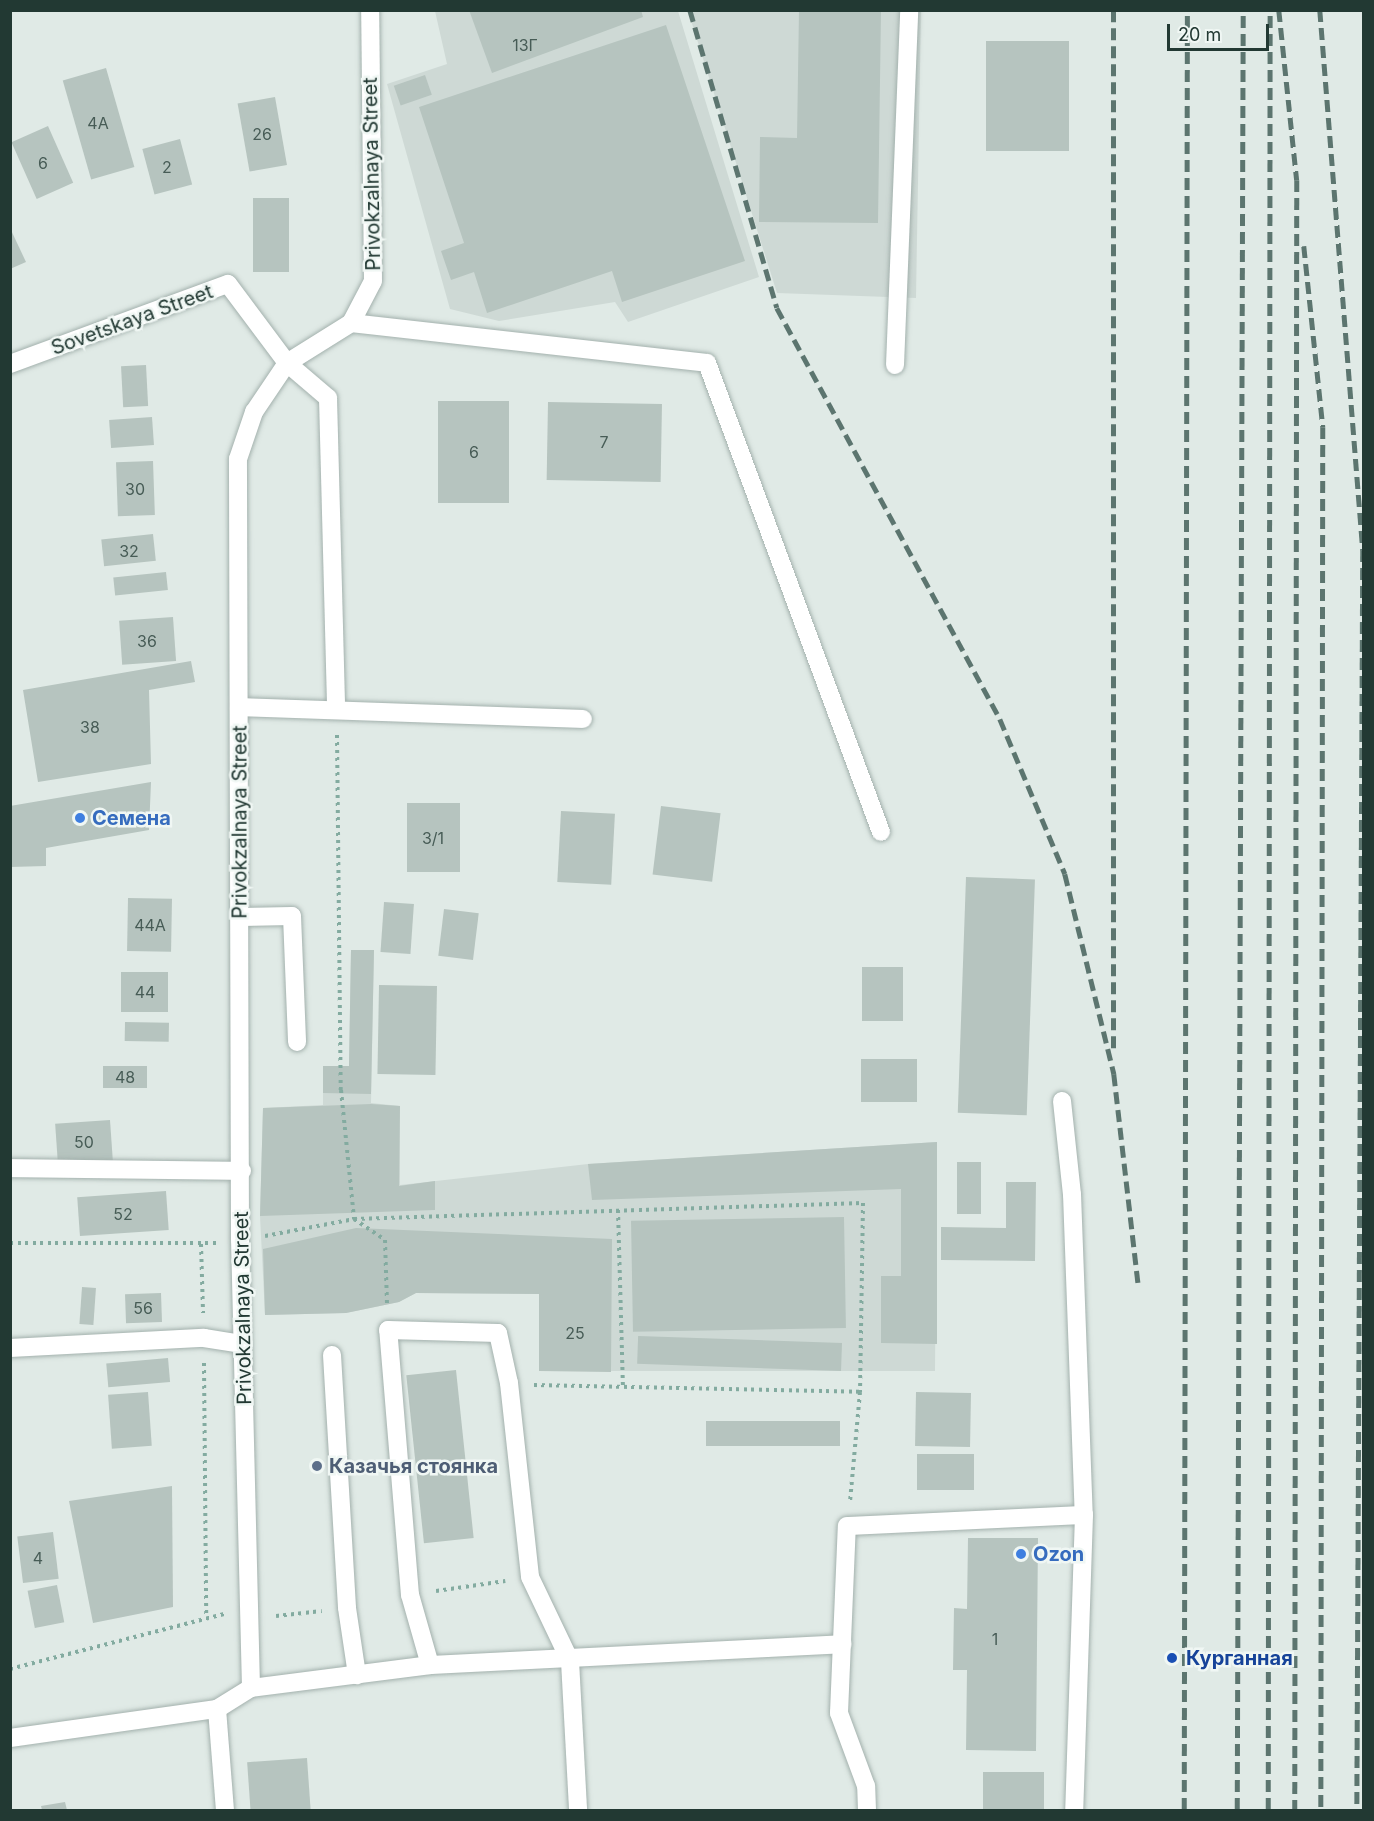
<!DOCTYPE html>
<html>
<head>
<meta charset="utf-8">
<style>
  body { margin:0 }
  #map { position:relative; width:1374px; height:1821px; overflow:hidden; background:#e0eae6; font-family:Inter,sans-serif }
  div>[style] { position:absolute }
  .built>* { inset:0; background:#ced9d5 }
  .building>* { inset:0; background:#b6c4bf; transform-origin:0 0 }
  .path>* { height:4px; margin-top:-2px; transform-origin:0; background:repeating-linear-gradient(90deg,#83aba0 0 3px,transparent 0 7.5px) }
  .roads { filter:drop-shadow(0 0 2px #a3b1ad) drop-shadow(0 0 2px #a3b1ad) }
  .service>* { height:18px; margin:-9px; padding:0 9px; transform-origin:9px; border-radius:9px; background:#fff }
  .minor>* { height:18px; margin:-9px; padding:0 9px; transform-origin:9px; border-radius:9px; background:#fff }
  .tertiary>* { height:18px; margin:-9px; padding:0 9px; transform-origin:9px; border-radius:9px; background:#fff }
  .rail>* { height:4.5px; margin-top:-2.25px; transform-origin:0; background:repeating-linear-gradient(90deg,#5c756f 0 12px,transparent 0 18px) }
  .dots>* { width:16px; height:16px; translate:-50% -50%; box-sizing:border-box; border:3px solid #f0f7f4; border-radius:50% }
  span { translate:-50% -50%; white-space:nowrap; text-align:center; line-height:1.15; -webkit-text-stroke:5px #f0f7f4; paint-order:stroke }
  .number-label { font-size:16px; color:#475c56 }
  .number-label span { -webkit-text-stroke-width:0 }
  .street-label { font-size:20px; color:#223933 }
  .shop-label { font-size:20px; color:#366cbe; font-weight:700 }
  .left { translate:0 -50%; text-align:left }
  .service-label { font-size:20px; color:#4e5e75; font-weight:700 }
  .transit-label { font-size:20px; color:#164399; font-weight:700 }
  .frame { position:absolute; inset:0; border:12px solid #223933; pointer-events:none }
  .scale { position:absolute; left:1167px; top:24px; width:102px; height:27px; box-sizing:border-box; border:3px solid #223933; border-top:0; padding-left:8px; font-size:18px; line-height:21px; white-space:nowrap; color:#223933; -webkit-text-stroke:4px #f0f7f4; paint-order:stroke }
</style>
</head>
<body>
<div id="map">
  <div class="built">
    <div style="clip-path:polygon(435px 11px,678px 11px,759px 277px,628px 322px,615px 302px,499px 321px,450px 309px,387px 84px,447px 64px)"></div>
    <div style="clip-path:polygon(688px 11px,921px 11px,916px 298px,777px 293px)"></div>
    <div style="clip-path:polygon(351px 950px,374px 950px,371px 1103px,400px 1106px,400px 1185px,588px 1164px,937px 1142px,935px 1371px,539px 1371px,539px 1294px,416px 1293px,399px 1302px,346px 1313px,265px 1315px,260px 1216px,263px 1108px,323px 1105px,323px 1066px,349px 1066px)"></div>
  </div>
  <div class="building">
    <div style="clip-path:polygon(469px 10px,641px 10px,643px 17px,492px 73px)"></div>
    <div style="clip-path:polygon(799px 10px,881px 10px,878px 223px,759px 222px,760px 137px,797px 138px)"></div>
    <div style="clip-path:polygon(666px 25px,745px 261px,622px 302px,612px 271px,487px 313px,474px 272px,451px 280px,441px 251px,464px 243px,419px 107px)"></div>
    <div style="left:986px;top:41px;width:83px;height:110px"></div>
    <div style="left:106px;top:68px;width:103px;height:45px;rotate:74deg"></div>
    <div style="left:425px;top:75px;width:21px;height:33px;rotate:71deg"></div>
    <div style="left:275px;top:97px;width:69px;height:38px;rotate:80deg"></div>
    <div style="left:48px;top:126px;width:62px;height:40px;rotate:66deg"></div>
    <div style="left:180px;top:139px;width:47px;height:39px;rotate:75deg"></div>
    <div style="left:253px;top:198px;width:36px;height:74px"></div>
    <div style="clip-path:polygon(10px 228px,26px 262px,10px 269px)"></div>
    <div style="left:146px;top:365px;width:41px;height:25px;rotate:87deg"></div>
    <div style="left:438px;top:401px;width:71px;height:102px"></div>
    <div style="left:548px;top:402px;width:114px;height:78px;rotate:1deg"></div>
    <div style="left:152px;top:417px;width:28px;height:43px;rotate:86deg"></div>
    <div style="left:153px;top:461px;width:54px;height:37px;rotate:88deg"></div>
    <div style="left:153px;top:534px;width:27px;height:52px;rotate:84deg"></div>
    <div style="left:166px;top:572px;width:18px;height:53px;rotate:84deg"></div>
    <div style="left:173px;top:617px;width:44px;height:54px;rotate:86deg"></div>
    <div style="clip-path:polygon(191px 661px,195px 682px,149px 690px,151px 764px,38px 782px,23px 690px)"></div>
    <div style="clip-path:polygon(151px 782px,149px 830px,46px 848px,46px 866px,10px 867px,10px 806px)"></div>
    <div style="left:407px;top:803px;width:53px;height:69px"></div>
    <div style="left:661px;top:806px;width:60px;height:69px;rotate:7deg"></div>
    <div style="left:561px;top:811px;width:54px;height:71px;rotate:3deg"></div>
    <div style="left:966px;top:877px;width:69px;height:236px;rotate:2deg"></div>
    <div style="left:128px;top:898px;width:44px;height:53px;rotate:1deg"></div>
    <div style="left:384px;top:902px;width:30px;height:50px;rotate:4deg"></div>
    <div style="left:444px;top:909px;width:35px;height:47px;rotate:7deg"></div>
    <div style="clip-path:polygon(351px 950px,374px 950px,371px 1094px,323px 1093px,323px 1066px,349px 1066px)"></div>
    <div style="left:862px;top:967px;width:41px;height:54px"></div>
    <div style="left:168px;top:972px;width:40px;height:47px;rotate:90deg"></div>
    <div style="left:379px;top:985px;width:58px;height:89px;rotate:1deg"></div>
    <div style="left:125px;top:1022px;width:44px;height:19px;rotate:1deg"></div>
    <div style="left:861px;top:1059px;width:56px;height:43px"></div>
    <div style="left:103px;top:1066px;width:44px;height:22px"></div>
    <div style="clip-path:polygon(371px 1104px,400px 1106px,399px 1186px,435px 1181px,435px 1210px,260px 1216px,263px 1108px)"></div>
    <div style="left:110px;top:1120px;width:41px;height:55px;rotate:86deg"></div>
    <div style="clip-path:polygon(937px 1142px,937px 1344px,881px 1343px,881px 1276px,901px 1276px,901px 1189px,592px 1200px,588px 1164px)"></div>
    <div style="left:957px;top:1162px;width:24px;height:52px"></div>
    <div style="clip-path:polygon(1006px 1182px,1036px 1182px,1035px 1261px,941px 1260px,941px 1227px,1006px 1228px)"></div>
    <div style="left:166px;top:1191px;width:39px;height:89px;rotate:86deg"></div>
    <div style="left:844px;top:1217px;width:111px;height:213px;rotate:89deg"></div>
    <div style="clip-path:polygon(356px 1228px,612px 1239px,611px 1372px,539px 1371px,539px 1294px,416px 1293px,399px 1302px,346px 1313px,265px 1315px,263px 1249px)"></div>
    <div style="left:82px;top:1287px;width:14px;height:37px;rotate:4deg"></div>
    <div style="left:161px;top:1293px;width:29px;height:36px;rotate:88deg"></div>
    <div style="left:842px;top:1343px;width:28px;height:204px;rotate:92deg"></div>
    <div style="left:168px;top:1358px;width:24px;height:62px;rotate:85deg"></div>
    <div style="left:456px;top:1370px;width:169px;height:50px;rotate:84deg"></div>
    <div style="left:148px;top:1392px;width:54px;height:40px;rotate:86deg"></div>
    <div style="left:916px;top:1392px;width:55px;height:54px;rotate:1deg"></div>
    <div style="left:706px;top:1421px;width:134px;height:25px"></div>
    <div style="left:917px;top:1454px;width:57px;height:36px"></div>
    <div style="clip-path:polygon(172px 1486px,173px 1607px,93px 1623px,69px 1501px)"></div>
    <div style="left:53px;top:1532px;width:47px;height:36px;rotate:83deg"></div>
    <div style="clip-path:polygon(968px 1538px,1038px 1538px,1036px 1751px,966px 1750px,967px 1670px,953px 1670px,954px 1608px,967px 1609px)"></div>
    <div style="left:57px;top:1585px;width:38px;height:30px;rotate:79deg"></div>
    <div style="left:307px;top:1758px;width:52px;height:60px;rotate:86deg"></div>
    <div style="left:983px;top:1772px;width:61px;height:38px"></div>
    <div style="clip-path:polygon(65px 1802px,67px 1810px,42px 1810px,41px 1806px)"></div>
  </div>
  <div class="path">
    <div style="left:337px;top:735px;width:355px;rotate:89.4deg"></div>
    <div style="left:341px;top:1090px;width:130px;rotate:84.2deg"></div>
    <div style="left:354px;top:1219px;width:37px;rotate:34deg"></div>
    <div style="left:385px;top:1240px;width:65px;rotate:88.2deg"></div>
    <div style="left:618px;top:1210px;width:180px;rotate:88.4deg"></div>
    <div style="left:265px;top:1236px;width:91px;rotate:-10.8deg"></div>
    <div style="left:354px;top:1219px;width:509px;rotate:-1.8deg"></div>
    <div style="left:863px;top:1203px;width:189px;rotate:90.9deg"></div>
    <div style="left:860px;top:1392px;width:109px;rotate:95.2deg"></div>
    <div style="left:10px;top:1243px;width:206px"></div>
    <div style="left:201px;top:1244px;width:69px;rotate:88.3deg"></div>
    <div style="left:204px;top:1363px;width:254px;rotate:89.5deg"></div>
    <div style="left:534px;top:1385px;width:326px;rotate:1.2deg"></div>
    <div style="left:436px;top:1591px;width:70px;rotate:-8.2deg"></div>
    <div style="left:276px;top:1616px;width:46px;rotate:-6.2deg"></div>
    <div style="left:10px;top:1669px;width:221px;rotate:-14.4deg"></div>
  </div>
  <div class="roads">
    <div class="service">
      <div style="left:351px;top:323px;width:358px;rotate:6.4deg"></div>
      <div style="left:707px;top:363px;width:500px;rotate:69.65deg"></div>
      <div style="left:287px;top:363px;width:54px;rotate:40.5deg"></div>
      <div style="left:328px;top:398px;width:309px;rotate:88.5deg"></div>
      <div style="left:895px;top:365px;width:355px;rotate:-87.7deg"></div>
      <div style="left:239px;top:707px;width:344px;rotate:2deg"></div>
      <div style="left:241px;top:917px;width:51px;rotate:-1.1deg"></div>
      <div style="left:292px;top:916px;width:126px;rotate:87.7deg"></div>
      <div style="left:1062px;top:1101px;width:94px;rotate:83.9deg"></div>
      <div style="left:1072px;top:1194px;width:321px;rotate:87.9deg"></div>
      <div style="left:1084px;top:1515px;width:295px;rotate:91.9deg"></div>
      <div style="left:10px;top:1168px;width:232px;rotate:0.7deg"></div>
      <div style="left:10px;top:1348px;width:194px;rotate:-3deg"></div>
      <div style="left:204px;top:1338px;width:39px;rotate:9deg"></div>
      <div style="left:332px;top:1355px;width:253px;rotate:86.6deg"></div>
      <div style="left:347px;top:1608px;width:68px;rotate:81.5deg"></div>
      <div style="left:430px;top:1665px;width:73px;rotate:-105.9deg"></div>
      <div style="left:410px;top:1595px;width:266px;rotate:-94.7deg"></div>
      <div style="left:388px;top:1330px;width:110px;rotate:1.6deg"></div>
      <div style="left:498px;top:1333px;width:51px;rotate:77.6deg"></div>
      <div style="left:509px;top:1383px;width:195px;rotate:83.8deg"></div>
      <div style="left:530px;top:1577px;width:93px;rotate:64.5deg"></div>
      <div style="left:570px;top:1661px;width:149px;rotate:86.9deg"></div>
      <div style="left:251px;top:1688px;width:180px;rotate:-7.3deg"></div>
      <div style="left:430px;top:1665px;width:413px;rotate:-2.9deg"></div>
      <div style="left:217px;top:1709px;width:101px;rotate:85.5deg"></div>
      <div style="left:867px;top:1810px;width:24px;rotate:-92deg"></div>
      <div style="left:866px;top:1786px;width:78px;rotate:-110.3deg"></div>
      <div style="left:839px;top:1713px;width:187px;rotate:-87.6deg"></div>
      <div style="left:847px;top:1526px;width:237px;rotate:-2.7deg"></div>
    </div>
    <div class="minor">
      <div style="left:10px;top:364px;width:232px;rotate:-20.2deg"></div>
      <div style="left:228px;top:284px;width:99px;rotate:53.2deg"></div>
    </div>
    <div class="tertiary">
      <div style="left:10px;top:1738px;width:209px;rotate:-8deg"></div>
      <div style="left:217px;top:1709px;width:40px;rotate:-32deg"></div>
      <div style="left:251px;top:1688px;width:448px;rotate:-91.4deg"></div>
      <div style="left:240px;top:1240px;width:781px;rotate:-90.15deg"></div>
      <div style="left:238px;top:459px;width:50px;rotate:-71.2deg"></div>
      <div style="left:254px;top:412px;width:59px;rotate:-56deg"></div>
      <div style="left:287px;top:363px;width:75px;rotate:-32deg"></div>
      <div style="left:351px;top:323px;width:47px;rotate:-62.4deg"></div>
      <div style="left:373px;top:281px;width:271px;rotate:-90.6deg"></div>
    </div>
  </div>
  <div class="rail">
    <div style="left:690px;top:10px;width:310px;rotate:73.7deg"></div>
    <div style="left:777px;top:308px;width:468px;rotate:61.5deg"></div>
    <div style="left:1000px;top:719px;width:168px;rotate:67.2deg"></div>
    <div style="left:1065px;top:874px;width:206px;rotate:76.2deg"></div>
    <div style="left:1114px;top:1074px;width:216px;rotate:83.4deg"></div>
    <div style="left:1114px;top:10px;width:1044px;rotate:90deg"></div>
    <div style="left:1279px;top:10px;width:171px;rotate:84deg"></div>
    <div style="left:1297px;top:180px;width:1630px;rotate:90.07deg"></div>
    <div style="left:1320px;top:10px;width:542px;rotate:85.45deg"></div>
    <div style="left:1363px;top:550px;width:1260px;rotate:90.27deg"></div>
    <div style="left:1304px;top:246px;width:182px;rotate:84deg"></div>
    <div style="left:1323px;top:427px;width:1383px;rotate:90.08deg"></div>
    <div style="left:1184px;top:1810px;width:1800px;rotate:-89.9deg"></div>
    <div style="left:1237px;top:1810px;width:1800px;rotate:-89.81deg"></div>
    <div style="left:1268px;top:1810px;width:1800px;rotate:-89.94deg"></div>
  </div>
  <div class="dots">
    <div style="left:80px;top:818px;background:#3f7fe0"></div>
    <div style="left:317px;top:1466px;background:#5c6f8a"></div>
    <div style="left:1021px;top:1554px;background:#3f7fe0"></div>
    <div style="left:1172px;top:1658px;background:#1a4fb4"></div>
  </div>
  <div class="number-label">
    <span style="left:525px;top:45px">13Г</span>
    <span style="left:98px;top:123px">4А</span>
    <span style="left:262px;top:134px">26</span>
    <span style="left:43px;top:163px">6</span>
    <span style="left:167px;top:167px">2</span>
    <span style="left:604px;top:442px">7</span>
    <span style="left:474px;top:452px">6</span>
    <span style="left:135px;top:489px">30</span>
    <span style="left:129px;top:551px">32</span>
    <span style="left:147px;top:641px">36</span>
    <span style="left:90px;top:727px">38</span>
    <span style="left:433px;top:838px">3/1</span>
    <span style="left:150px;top:925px">44А</span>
    <span style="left:145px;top:992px">44</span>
    <span style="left:125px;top:1077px">48</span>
    <span style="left:84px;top:1142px">50</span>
    <span style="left:123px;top:1214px">52</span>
    <span style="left:143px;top:1308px">56</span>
    <span style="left:575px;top:1333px">25</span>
    <span style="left:38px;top:1558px">4</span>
    <span style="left:995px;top:1639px">1</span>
  </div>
  <div class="street-label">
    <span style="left:372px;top:174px;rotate:-91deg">Privokzalnaya Street</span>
    <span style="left:132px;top:320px;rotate:-20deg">Sovetskaya Street</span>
    <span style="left:240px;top:822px;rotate:-90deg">Privokzalnaya Street</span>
    <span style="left:243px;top:1308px;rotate:-91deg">Privokzalnaya Street</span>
  </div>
  <div class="shop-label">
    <span class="left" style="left:92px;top:818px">Семена</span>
    <span class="left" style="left:1033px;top:1554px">Ozon</span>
  </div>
  <div class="service-label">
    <span class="left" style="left:329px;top:1466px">Казачья стоянка</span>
  </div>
  <div class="transit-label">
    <span class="left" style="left:1186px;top:1658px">Курганная</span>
  </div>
  <div class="frame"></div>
  <div class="scale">20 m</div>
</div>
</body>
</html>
